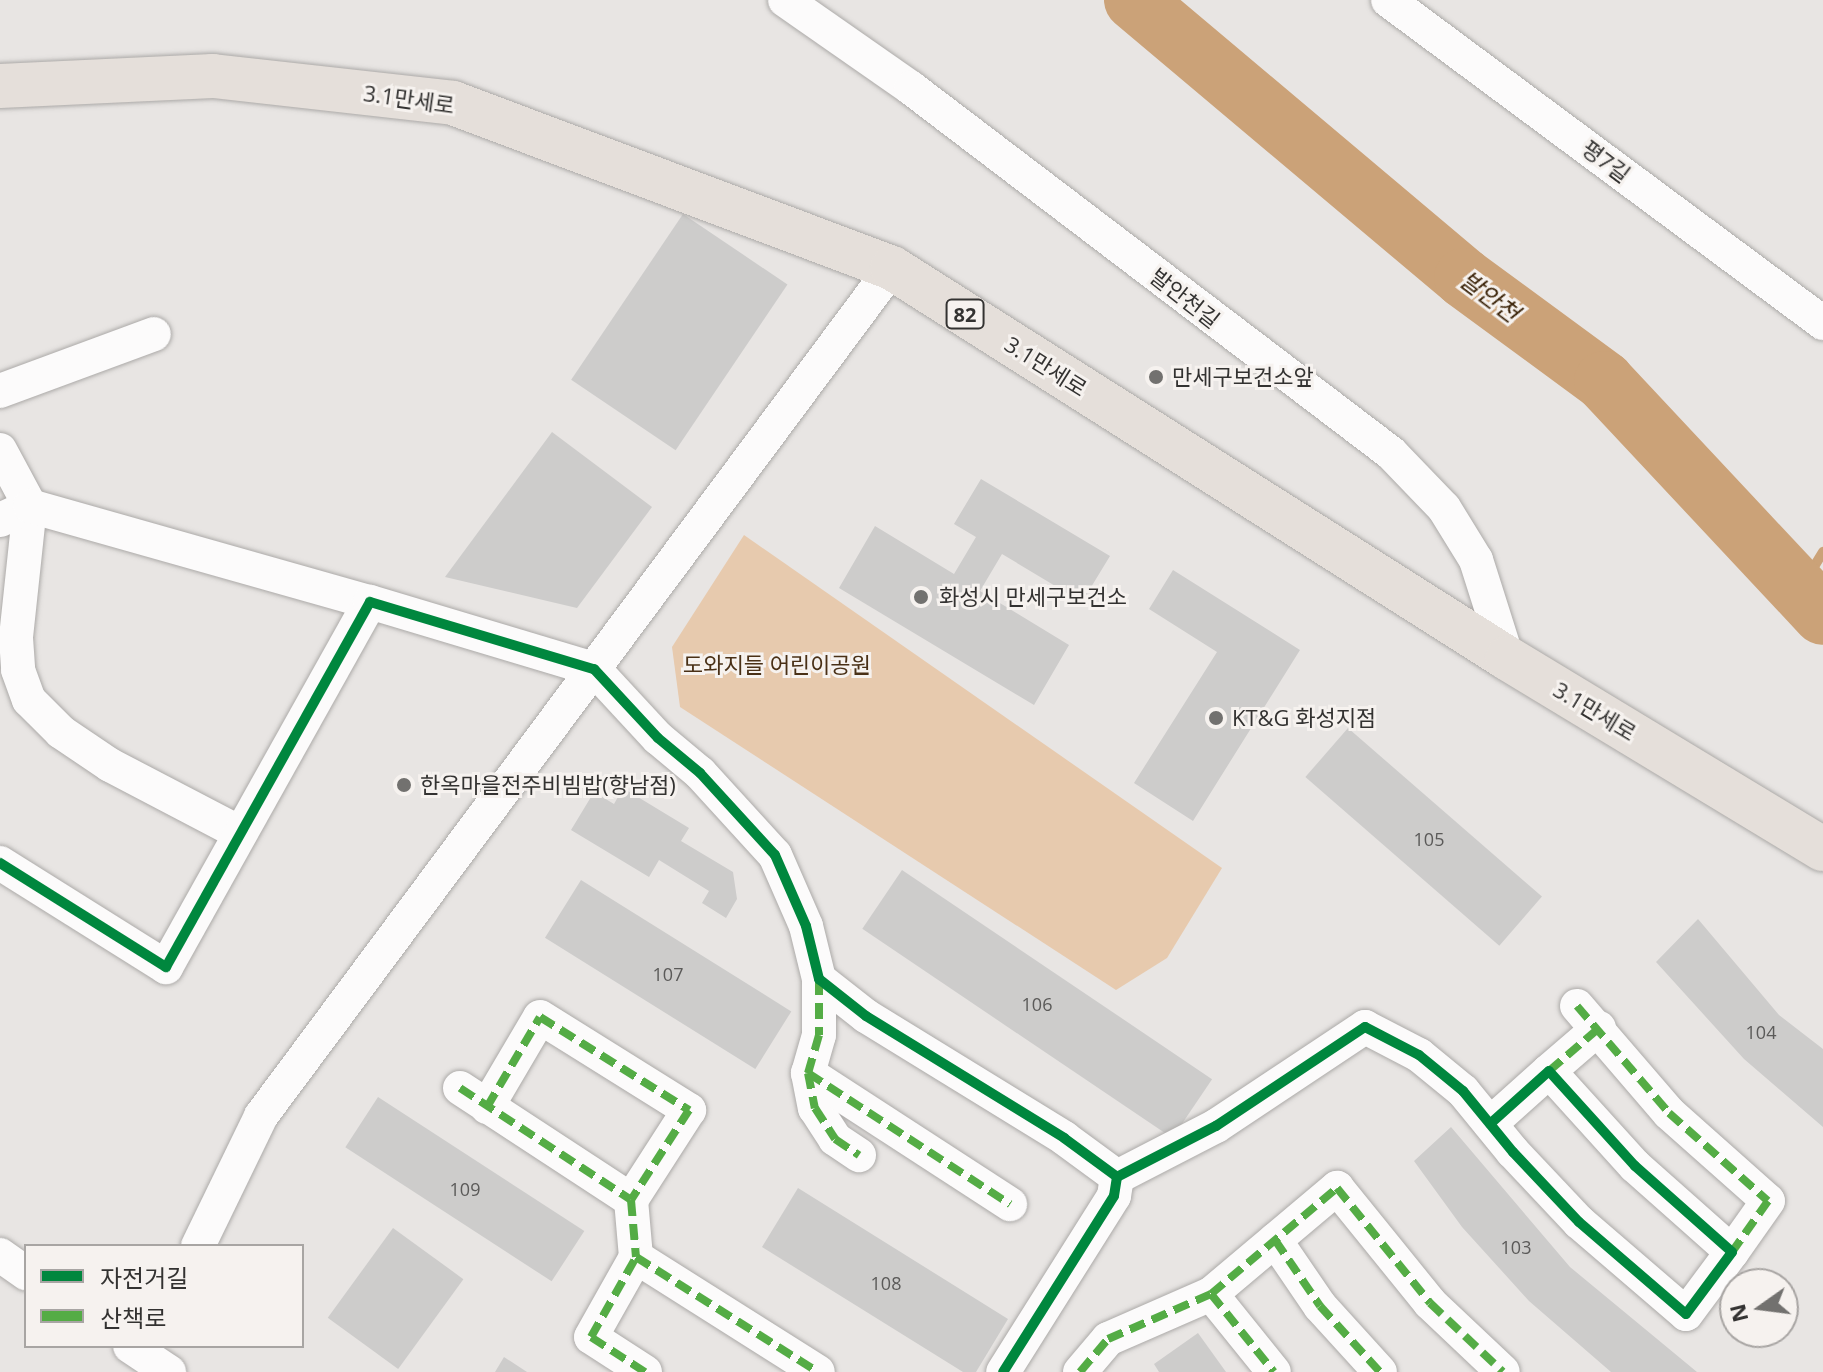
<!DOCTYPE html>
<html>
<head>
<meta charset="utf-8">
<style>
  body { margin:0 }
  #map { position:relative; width:1823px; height:1372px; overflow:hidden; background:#e8e5e3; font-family:"Open Sans","Noto Sans KR",sans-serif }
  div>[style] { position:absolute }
  .green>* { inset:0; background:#e7caae }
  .stream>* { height:10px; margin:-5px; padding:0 5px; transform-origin:5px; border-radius:5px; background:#cba278 }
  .river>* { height:60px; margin:-30px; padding:0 30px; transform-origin:30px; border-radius:30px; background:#cba278 }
  .building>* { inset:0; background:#cdcccb; transform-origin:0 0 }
  .roads { filter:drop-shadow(0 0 2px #acaaa8) drop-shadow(0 0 2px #acaaa8) }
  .minor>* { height:34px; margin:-17px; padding:0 17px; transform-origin:17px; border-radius:17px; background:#fcfbfb }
  .major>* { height:44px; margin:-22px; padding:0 22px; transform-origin:22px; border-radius:22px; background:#e5dfda }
  .quiet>* { height:8px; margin-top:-4px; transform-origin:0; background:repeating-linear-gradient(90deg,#54ac45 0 16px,transparent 0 24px) }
  .cycleway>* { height:10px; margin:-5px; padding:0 5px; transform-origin:5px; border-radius:5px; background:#00873e }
  .dots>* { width:22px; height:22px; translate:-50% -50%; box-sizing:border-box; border:4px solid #f6f2ef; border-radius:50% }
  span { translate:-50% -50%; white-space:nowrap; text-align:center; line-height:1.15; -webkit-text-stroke:6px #f6f2ef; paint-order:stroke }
  .number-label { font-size:18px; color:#5b5a59 }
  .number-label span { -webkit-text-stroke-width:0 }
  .shield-label span { padding:2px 6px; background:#f6f2ef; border:2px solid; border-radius:6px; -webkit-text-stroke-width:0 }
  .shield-label { font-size:20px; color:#333231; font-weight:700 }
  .street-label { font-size:22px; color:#333231 }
  .poi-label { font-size:22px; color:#333231 }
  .left { translate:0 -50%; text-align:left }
  .park-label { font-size:22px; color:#493016 }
  .water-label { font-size:24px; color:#3b2308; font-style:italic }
  .legend { position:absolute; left:24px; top:1244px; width:280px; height:104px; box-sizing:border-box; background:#f6f2ef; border:2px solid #a8a5a3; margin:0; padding:10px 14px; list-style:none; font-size:24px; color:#333231 }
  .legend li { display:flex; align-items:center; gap:16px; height:40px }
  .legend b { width:40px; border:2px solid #a8a5a3 }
  .north { position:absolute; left:1719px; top:1268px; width:80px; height:80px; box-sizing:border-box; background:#f6f2ef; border:2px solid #a8a5a3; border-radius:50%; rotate:256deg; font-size:22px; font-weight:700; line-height:32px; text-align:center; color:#333231 }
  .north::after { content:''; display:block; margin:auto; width:28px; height:36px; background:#72716f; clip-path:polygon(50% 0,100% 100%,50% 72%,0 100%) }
</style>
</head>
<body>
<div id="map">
  <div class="green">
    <div style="clip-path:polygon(744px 535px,1222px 868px,1167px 958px,1116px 990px,680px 707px,672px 647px)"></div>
  </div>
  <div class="stream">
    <div style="left:1799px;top:591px;width:46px;rotate:-58.4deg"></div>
  </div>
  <div class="river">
    <div style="left:1134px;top:0;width:431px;rotate:40.1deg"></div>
    <div style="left:1464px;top:278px;width:174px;rotate:36.3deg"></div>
    <div style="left:1604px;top:381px;width:320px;rotate:46.9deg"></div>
  </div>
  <div class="building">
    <div style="left:683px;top:214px;width:126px;height:200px;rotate:34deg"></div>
    <div style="clip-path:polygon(552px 432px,652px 507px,577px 608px,445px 577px)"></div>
    <div style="clip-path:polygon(981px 479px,1110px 556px,1082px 602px,1002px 554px,980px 591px,1069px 645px,1034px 705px,839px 588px,875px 526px,954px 574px,976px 537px,954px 524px)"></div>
    <div style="clip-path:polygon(1173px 570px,1300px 650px,1193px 821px,1134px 783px,1217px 652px,1149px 609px)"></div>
    <div style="left:1348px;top:728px;width:257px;height:65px;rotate:41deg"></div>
    <div style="clip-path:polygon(623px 788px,689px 828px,681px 841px,733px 872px,737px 899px,726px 918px,702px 903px,709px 891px,659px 860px,649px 877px,571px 830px,594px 792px,614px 804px)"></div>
    <div style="left:902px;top:870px;width:374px;height:71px;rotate:34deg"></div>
    <div style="left:581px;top:880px;width:248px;height:68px;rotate:32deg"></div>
    <div style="clip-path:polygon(1698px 919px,1779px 1015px,1823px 1049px,1823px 1127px,1744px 1059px,1656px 962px)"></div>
    <div style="left:378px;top:1097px;width:246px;height:60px;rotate:33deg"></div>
    <div style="clip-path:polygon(1451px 1127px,1570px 1267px,1697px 1372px,1611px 1372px,1529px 1301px,1462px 1227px,1414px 1161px)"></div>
    <div style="clip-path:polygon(798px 1188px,1008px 1319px,976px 1372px,963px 1372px,762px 1247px)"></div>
    <div style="left:393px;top:1228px;width:87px;height:111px;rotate:36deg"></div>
    <div style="clip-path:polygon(1198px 1333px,1226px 1372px,1159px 1372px,1154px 1364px)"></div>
    <div style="clip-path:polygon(504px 1357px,527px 1372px,495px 1372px)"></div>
  </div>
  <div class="roads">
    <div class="minor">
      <div style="left:785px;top:0;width:154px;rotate:34.9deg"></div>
      <div style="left:911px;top:88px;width:603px;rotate:37.25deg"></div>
      <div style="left:1391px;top:453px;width:76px;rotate:46.1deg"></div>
      <div style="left:1444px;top:508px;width:61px;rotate:58.4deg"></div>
      <div style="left:1476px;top:560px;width:103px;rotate:72.4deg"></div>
      <div style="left:1388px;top:0;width:542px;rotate:36.59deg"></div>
      <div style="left:0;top:391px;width:164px;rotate:-20.3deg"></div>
      <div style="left:0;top:450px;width:64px;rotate:61.8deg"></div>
      <div style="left:30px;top:506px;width:133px;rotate:96.1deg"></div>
      <div style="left:16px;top:638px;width:32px;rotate:86deg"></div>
      <div style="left:18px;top:670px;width:32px;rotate:70deg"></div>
      <div style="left:29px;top:700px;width:45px;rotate:45deg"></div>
      <div style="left:61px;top:732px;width:59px;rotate:34deg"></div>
      <div style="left:110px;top:765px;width:147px;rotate:27.6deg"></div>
      <div style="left:0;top:520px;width:33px;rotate:-25deg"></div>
      <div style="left:30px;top:506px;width:353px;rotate:15.8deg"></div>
      <div style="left:0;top:863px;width:196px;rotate:32.1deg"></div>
      <div style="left:166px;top:967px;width:418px;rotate:-60.8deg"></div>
      <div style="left:370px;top:602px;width:234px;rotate:16.7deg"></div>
      <div style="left:594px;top:669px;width:94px;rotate:47.2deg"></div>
      <div style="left:658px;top:738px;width:55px;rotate:39.8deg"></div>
      <div style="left:700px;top:773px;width:111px;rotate:47.6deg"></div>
      <div style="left:775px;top:855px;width:77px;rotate:66.4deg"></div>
      <div style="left:806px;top:926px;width:55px;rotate:76.2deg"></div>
      <div style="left:819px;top:979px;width:60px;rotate:38.2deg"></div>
      <div style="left:866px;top:1016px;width:233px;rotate:31.6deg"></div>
      <div style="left:1064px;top:1138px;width:66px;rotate:36.3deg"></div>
      <div style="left:1117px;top:1177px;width:19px;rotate:99deg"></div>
      <div style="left:1114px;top:1196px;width:208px;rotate:122.2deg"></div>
      <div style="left:819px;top:979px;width:56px;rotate:90deg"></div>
      <div style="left:819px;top:1035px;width:40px;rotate:106deg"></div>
      <div style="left:808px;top:1073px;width:36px;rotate:79deg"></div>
      <div style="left:815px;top:1108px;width:37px;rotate:57deg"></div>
      <div style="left:835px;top:1139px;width:29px;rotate:34deg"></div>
      <div style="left:1577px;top:1006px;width:141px;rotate:49.3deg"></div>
      <div style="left:1669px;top:1113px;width:132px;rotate:41.6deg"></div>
      <div style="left:1768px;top:1201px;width:62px;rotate:125.2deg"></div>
      <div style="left:1549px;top:1071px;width:66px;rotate:-40.7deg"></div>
      <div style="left:808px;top:1073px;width:241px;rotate:33deg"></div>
      <div style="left:460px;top:1088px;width:204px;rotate:33.2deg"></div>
      <div style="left:631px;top:1200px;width:57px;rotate:85deg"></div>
      <div style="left:487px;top:1107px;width:104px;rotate:-59.5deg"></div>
      <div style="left:540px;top:1017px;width:176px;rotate:32deg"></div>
      <div style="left:689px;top:1110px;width:107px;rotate:122.8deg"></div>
      <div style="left:1117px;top:1177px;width:111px;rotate:-27.3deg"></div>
      <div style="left:1216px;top:1126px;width:179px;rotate:-33.6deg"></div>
      <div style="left:1365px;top:1027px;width:61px;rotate:27.4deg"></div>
      <div style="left:1419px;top:1055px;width:57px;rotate:39.3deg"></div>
      <div style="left:1463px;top:1091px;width:79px;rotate:50.7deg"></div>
      <div style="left:1513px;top:1152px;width:96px;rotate:46.7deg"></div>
      <div style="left:1579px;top:1222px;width:141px;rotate:40.7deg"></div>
      <div style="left:1686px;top:1314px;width:77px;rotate:-53.4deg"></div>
      <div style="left:1732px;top:1252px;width:130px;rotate:-138.4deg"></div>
      <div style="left:1635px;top:1166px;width:128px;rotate:-132.2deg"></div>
      <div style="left:1549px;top:1071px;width:79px;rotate:138.1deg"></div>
      <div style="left:1275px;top:1240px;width:80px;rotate:55.7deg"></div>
      <div style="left:1320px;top:1306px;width:89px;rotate:47.7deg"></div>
      <div style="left:198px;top:1246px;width:144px;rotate:-64.1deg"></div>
      <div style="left:261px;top:1116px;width:1057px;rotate:-53.35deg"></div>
      <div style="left:0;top:1255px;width:32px;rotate:35deg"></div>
      <div style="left:1211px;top:1294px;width:100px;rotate:51.1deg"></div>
      <div style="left:130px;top:1346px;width:47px;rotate:33.7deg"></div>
      <div style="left:645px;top:1372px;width:64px;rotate:-147.1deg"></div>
      <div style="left:591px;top:1337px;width:92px;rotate:-60.6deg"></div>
      <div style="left:636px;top:1257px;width:215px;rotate:32.3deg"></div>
      <div style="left:1080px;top:1372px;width:43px;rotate:-49.7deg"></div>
      <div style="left:1108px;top:1339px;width:112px;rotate:-23.6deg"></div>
      <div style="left:1211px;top:1294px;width:165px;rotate:-40.1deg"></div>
      <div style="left:1337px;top:1188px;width:148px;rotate:51deg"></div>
      <div style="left:1430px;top:1303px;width:100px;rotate:43.4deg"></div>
    </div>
    <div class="major">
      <div style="left:0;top:86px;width:213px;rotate:-2.7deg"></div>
      <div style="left:213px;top:76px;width:242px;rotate:6.4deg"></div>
      <div style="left:453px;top:103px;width:469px;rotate:20.6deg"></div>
      <div style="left:892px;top:268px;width:728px;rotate:32.38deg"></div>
      <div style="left:1507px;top:658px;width:369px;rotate:31.2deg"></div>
    </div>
  </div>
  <div class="quiet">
    <div style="left:819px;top:979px;width:56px;rotate:90deg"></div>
    <div style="left:819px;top:1035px;width:40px;rotate:106deg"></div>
    <div style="left:808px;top:1073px;width:36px;rotate:79deg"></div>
    <div style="left:815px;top:1108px;width:37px;rotate:57deg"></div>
    <div style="left:835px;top:1139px;width:29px;rotate:34deg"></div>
    <div style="left:1577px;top:1006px;width:141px;rotate:49.3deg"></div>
    <div style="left:1669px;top:1113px;width:132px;rotate:41.6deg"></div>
    <div style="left:1768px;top:1201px;width:62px;rotate:125.2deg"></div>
    <div style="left:1549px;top:1071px;width:66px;rotate:-40.7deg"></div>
    <div style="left:808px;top:1073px;width:241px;rotate:33deg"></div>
    <div style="left:460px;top:1088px;width:204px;rotate:33.2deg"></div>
    <div style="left:631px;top:1200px;width:57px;rotate:85deg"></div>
    <div style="left:487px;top:1107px;width:104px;rotate:-59.5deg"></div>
    <div style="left:540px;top:1017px;width:176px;rotate:32deg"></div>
    <div style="left:689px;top:1110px;width:107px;rotate:122.8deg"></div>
    <div style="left:1275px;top:1240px;width:80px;rotate:55.7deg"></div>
    <div style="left:1320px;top:1306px;width:89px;rotate:47.7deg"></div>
    <div style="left:1211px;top:1294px;width:100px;rotate:51.1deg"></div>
    <div style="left:645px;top:1372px;width:64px;rotate:-147.1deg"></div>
    <div style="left:591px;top:1337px;width:92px;rotate:-60.6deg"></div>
    <div style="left:636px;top:1257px;width:215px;rotate:32.3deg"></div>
    <div style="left:1080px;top:1372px;width:43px;rotate:-49.7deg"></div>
    <div style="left:1108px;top:1339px;width:112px;rotate:-23.6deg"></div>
    <div style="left:1211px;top:1294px;width:165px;rotate:-40.1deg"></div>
    <div style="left:1337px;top:1188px;width:148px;rotate:51deg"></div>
    <div style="left:1430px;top:1303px;width:100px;rotate:43.4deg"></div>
  </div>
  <div class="cycleway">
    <div style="left:0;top:863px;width:196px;rotate:32.1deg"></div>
    <div style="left:166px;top:967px;width:418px;rotate:-60.8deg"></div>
    <div style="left:370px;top:602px;width:234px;rotate:16.7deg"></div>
    <div style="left:594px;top:669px;width:94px;rotate:47.2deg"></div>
    <div style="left:658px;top:738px;width:55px;rotate:39.8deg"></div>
    <div style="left:700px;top:773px;width:111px;rotate:47.6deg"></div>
    <div style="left:775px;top:855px;width:77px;rotate:66.4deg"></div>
    <div style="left:806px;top:926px;width:55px;rotate:76.2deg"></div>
    <div style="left:819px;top:979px;width:60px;rotate:38.2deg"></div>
    <div style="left:866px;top:1016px;width:233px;rotate:31.6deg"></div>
    <div style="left:1064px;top:1138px;width:66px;rotate:36.3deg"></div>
    <div style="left:1117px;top:1177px;width:19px;rotate:99deg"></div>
    <div style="left:1114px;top:1196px;width:208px;rotate:122.2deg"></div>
    <div style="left:1117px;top:1177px;width:111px;rotate:-27.3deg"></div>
    <div style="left:1216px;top:1126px;width:179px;rotate:-33.6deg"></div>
    <div style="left:1365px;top:1027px;width:61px;rotate:27.4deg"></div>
    <div style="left:1419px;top:1055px;width:57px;rotate:39.3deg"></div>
    <div style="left:1463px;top:1091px;width:79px;rotate:50.7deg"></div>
    <div style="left:1513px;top:1152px;width:96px;rotate:46.7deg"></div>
    <div style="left:1579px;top:1222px;width:141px;rotate:40.7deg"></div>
    <div style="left:1686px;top:1314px;width:77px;rotate:-53.4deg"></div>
    <div style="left:1732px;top:1252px;width:130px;rotate:-138.4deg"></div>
    <div style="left:1635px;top:1166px;width:128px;rotate:-132.2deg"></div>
    <div style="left:1549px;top:1071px;width:79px;rotate:138.1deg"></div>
  </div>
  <div class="dots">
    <div style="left:1156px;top:377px;background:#72716f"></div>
    <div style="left:921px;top:597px;background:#72716f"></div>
    <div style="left:1216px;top:718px;background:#72716f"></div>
    <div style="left:404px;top:785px;background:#72716f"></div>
  </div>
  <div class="number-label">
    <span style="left:1429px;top:839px">105</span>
    <span style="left:668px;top:974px">107</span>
    <span style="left:1037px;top:1004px">106</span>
    <span style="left:1761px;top:1032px">104</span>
    <span style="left:465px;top:1189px">109</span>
    <span style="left:1516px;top:1247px">103</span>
    <span style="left:886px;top:1283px">108</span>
  </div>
  <div class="shield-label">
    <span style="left:965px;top:314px">82</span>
  </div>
  <div class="street-label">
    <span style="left:409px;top:99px;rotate:8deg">3.1만세로</span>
    <span style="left:1606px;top:161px;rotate:37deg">평7길</span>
    <span style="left:1185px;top:298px;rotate:38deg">발안천길</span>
    <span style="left:1046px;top:366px;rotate:32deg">3.1만세로</span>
    <span style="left:1595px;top:711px;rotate:31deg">3.1만세로</span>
  </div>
  <div class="poi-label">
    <span class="left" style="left:1172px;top:377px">만세구보건소앞</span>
    <span class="left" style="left:939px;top:597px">화성시 만세구보건소</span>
    <span class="left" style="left:1232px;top:718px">KT&amp;G 화성지점</span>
    <span class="left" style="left:420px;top:785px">한옥마을전주비빔밥(향남점)</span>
  </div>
  <div class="park-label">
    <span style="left:777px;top:665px">도와지들 어린이공원</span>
  </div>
  <div class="water-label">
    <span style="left:1490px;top:296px;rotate:37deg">발안천</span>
  </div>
  <ul class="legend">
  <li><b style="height:10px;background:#00873e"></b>자전거길</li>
  <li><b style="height:10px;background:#54ac45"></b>산책로</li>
  </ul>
  <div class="north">N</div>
</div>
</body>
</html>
